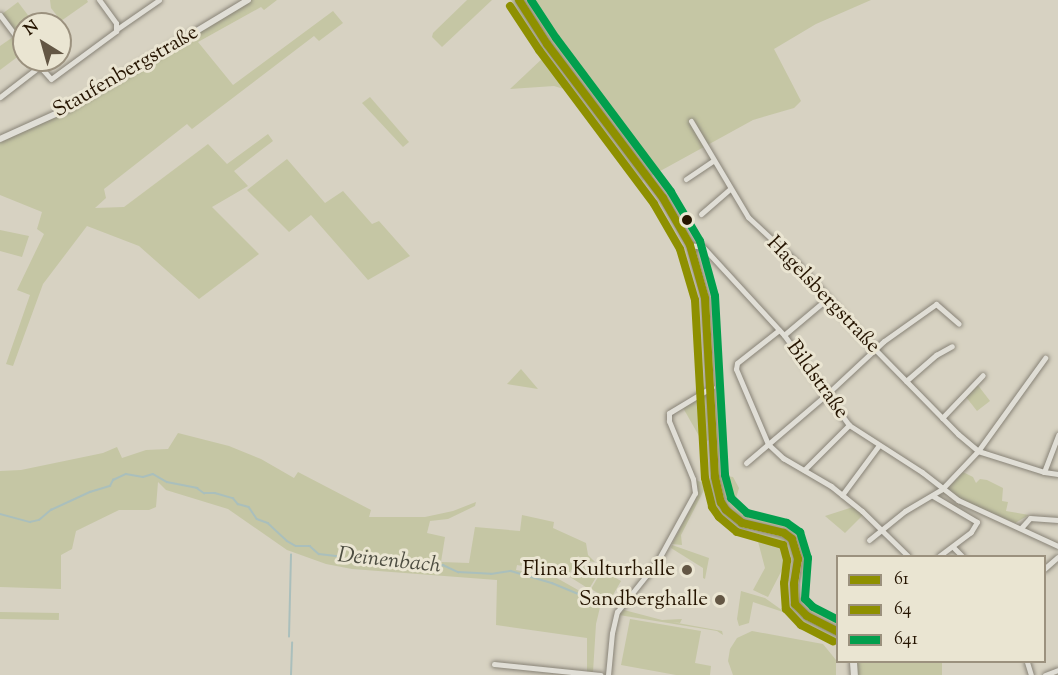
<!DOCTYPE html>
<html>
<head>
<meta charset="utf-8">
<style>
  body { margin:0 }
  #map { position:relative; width:1058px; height:675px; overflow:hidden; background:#d7d2c2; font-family:"Sorts Mill Goudy",serif }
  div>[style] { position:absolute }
  .green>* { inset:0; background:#c5c6a4; transform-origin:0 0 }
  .stream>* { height:1.5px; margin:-0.75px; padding:0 0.75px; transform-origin:0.75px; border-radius:0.75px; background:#aabfbc }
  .roads { filter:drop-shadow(0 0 2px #888377) drop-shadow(0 0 2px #888377) }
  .minor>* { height:5px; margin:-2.5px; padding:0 2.5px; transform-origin:2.5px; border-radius:2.5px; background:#e0ded6 }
  .tertiary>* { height:6px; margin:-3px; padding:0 3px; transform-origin:3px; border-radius:3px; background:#e0ded6 }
  .secondary>* { height:7px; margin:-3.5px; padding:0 3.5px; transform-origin:3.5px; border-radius:3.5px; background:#e0ded6 }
  .bus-1>* { height:8px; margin:-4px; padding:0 4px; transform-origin:4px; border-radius:4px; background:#8e9000 }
  .bus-2>* { height:8px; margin:-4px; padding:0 4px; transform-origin:4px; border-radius:4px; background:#8e9000 }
  .bus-3>* { height:8px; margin:-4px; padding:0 4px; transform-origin:4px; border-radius:4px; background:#029f4d }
  .dots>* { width:16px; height:16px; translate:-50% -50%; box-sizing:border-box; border:3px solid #eae5d2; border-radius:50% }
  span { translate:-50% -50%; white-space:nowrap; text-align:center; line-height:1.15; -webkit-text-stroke:6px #eae5d2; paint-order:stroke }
  .street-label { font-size:21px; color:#251400 }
  .poi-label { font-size:21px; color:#251400 }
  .right { translate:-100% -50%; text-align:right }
  .water-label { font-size:22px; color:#4d4d41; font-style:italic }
  .legend { position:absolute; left:836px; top:555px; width:210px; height:108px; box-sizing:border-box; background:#eae5d2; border:2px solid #9b917e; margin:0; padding:8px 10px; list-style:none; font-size:18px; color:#251400 }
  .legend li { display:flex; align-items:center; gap:12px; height:30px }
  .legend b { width:30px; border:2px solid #9b917e }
  .north { position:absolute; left:12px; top:12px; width:60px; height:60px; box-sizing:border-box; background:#eae5d2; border:2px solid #9b917e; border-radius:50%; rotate:323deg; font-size:16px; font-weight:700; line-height:24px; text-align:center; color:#251400 }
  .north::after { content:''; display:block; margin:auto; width:21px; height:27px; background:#635644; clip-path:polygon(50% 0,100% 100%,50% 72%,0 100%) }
</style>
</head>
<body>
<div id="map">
  <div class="green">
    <div style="clip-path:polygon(50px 0,87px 0,88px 2px,61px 21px,51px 8px)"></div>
    <div style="clip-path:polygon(251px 0,277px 0,264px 10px,261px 7px,198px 42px,233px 85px,333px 11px,343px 23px,319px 41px,314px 36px,192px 129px,187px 124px,104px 189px,106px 198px,95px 208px,124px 207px,208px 144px,227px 164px,268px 134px,273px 141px,234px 171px,248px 186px,212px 207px,259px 254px,199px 299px,139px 246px,87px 226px,43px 284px,13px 366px,6px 364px,30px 295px,17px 290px,44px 234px,37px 229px,42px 212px,0 195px,0 143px)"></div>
    <div style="clip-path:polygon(467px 0,492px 0,442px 47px,432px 37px,433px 33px)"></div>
    <div style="clip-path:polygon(511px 0,871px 0,816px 24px,774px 49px,801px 101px,794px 108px,753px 120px,642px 181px,634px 177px,607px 143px,610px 140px,608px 137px,604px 137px,567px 90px,554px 86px,510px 89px,545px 56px)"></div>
    <div style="left:18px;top:2px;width:21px;height:20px;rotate:53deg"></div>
    <div style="clip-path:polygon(13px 37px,24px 52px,0 70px,0 46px)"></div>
    <div style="clip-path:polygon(370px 97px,409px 142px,403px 147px,362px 103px)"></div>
    <div style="clip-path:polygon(287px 159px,325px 203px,343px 191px,372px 224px,379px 221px,410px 256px,368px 280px,311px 215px,289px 232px,247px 190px)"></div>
    <div style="clip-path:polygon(0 230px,29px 236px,22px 257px,0 251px)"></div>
    <div style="clip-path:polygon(521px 369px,538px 389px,507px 384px)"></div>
    <div style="clip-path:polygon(977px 384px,990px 401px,977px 411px,966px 397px)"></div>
    <div style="clip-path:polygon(705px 393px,708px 396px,709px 440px,703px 443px,682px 406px)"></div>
    <div style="clip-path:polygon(178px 433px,229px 446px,261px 459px,294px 478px,298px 472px,371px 510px,369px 517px,425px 517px,453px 511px,476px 502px,475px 506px,448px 519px,430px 521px,427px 533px,445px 537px,441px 562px,469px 563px,475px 527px,520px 531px,522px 515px,554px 522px,553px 528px,586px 543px,588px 555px,595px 562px,587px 561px,601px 569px,589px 589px,570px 577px,581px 558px,578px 556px,568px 577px,547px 567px,546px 570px,517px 565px,516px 570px,555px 577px,601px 603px,596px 624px,593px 672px,587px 672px,587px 638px,496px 625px,497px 580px,352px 569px,326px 564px,287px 550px,228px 509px,166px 490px,158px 482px,156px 507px,149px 510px,119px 510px,76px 531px,72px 549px,61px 555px,61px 589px,0 587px,0 471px,21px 470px,103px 453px,117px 447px,122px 458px,146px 450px,168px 449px)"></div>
    <div style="clip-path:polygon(963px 472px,973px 477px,976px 483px,980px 479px,987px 480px,1003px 488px,1002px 501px,1008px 502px,1006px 511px,1029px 515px,1015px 523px,958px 498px,948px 488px)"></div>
    <div style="clip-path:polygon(711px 473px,718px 505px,730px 519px,750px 531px,783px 537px,792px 546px,794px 558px,789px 581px,784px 580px,785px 564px,768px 597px,753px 590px,765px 568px,756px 534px,743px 534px,734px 528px,709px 506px,704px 490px,681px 535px,682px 545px,672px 544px,694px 502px,698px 492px,696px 480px,708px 485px)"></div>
    <div style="clip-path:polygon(720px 475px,733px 477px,739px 488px,734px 505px,742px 513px,782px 521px,782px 525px,789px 524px,790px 529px,800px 534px,805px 556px,808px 559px,798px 586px,800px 597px,807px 605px,833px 616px,837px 619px,837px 627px,805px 610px,798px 600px,796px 588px,802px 558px,797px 540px,782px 527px,759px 524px,740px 517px,723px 496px,718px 476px)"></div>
    <div style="clip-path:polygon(853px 507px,863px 515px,845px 533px,825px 516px)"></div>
    <div style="clip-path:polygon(672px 545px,709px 558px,705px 579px,703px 578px,703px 568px,671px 548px)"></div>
    <div style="left:602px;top:570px;width:22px;height:22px;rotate:30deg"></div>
    <div style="clip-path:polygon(741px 591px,765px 598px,786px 613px,753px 602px,749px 623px,739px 626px,737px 619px)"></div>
    <div style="clip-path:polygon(791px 604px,797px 613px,806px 619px,837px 635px,837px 647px,834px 642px,796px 621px,785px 608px)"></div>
    <div style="clip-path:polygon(624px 610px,662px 620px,682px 619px,680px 623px,672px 622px,722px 631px,723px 635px,717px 631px,619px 615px)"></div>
    <div style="left:0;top:612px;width:59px;height:7px;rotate:1deg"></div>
    <div style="clip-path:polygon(630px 619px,701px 631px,695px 663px,711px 666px,710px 675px,676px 675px,621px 665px)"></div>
    <div style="clip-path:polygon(752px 631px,823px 644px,836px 660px,836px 675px,733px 675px,728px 661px,730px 649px,737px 638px)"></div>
    <div style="left:857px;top:662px;width:85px;height:13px"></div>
  </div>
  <div class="stream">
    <div style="left:0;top:514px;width:31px;rotate:15deg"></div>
    <div style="left:30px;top:522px;width:9px;rotate:-13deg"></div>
    <div style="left:39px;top:520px;width:16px;rotate:-40deg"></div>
    <div style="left:51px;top:510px;width:43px;rotate:-24.8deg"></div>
    <div style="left:90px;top:492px;width:21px;rotate:-17deg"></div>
    <div style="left:110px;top:486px;width:7px;rotate:-63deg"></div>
    <div style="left:113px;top:480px;width:14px;rotate:-25deg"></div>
    <div style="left:126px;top:474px;width:17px;rotate:10deg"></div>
    <div style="left:143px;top:477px;width:10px;rotate:-17deg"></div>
    <div style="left:153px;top:474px;width:16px;rotate:30deg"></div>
    <div style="left:167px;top:482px;width:31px;rotate:11deg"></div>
    <div style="left:197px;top:488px;width:9px;rotate:36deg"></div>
    <div style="left:204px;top:493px;width:11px"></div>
    <div style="left:215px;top:493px;width:19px;rotate:16deg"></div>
    <div style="left:233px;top:498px;width:8px;rotate:50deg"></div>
    <div style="left:238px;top:504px;width:11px;rotate:15deg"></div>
    <div style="left:249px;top:507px;width:14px;rotate:56deg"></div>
    <div style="left:257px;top:519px;width:12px;rotate:20deg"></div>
    <div style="left:268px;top:523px;width:26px;rotate:43deg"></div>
    <div style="left:287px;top:541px;width:10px;rotate:29deg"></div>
    <div style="left:296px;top:546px;width:14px"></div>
    <div style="left:310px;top:546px;width:12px;rotate:42deg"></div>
    <div style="left:319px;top:554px;width:23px;rotate:7deg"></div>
    <div style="left:342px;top:557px;width:7px;rotate:34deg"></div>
    <div style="left:348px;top:561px;width:6px;rotate:-18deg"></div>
    <div style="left:354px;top:559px;width:46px;rotate:7.4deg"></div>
    <div style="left:400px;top:565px;width:9px;rotate:-13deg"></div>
    <div style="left:409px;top:563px;width:9px;rotate:27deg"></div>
    <div style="left:417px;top:567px;width:15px;rotate:8deg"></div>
    <div style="left:432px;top:569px;width:12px;rotate:-20deg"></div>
    <div style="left:443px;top:565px;width:17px;rotate:25deg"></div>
    <div style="left:458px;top:572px;width:33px;rotate:3deg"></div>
    <div style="left:491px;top:574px;width:20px;rotate:-9deg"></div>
    <div style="left:511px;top:571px;width:43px;rotate:16.3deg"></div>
    <div style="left:552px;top:583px;width:44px;rotate:22.5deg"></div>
    <div style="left:289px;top:637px;width:82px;rotate:-88.6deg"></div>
    <div style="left:291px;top:675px;width:32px;rotate:-88deg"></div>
  </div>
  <div class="roads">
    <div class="minor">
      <div style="left:0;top:15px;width:40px;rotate:53deg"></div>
      <div style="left:117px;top:29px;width:51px;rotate:-34.6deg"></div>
      <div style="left:34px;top:60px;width:25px;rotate:48deg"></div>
      <div style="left:51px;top:79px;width:81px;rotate:-36.4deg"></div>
      <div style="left:116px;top:31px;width:8px;rotate:-90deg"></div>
      <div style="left:116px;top:23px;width:29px;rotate:-126deg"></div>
      <div style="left:0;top:97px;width:49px;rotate:-37.6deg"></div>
      <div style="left:691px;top:121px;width:112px;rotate:59.3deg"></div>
      <div style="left:748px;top:217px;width:63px;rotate:43.1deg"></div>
      <div style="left:794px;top:260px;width:101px;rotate:48.2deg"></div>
      <div style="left:861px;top:335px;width:139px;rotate:45.6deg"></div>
      <div style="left:958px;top:434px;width:26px;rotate:40deg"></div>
      <div style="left:978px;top:451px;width:69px;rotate:17.7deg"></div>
      <div style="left:1044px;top:472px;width:14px;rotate:8deg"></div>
      <div style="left:686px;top:179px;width:32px;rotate:-34deg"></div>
      <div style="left:701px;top:214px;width:38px;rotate:-41deg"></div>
      <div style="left:690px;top:245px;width:13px;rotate:9deg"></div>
      <div style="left:703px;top:247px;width:120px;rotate:47.4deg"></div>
      <div style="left:784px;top:335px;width:111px;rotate:54.2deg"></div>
      <div style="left:849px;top:425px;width:87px;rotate:32.8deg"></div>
      <div style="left:922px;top:472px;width:46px;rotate:37.9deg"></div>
      <div style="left:958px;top:500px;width:110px;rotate:24.7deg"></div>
      <div style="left:779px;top:330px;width:53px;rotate:141.8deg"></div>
      <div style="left:737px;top:363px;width:6px;rotate:99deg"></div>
      <div style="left:736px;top:369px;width:82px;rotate:66.9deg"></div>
      <div style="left:768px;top:444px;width:21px;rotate:43deg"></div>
      <div style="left:783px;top:458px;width:56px;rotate:30.3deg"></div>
      <div style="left:831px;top:486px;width:40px;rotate:39deg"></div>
      <div style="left:862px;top:511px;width:64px;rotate:44.4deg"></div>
      <div style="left:784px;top:335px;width:57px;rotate:-40.1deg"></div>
      <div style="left:906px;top:381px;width:40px;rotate:-41deg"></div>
      <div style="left:936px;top:355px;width:18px;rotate:-29deg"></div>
      <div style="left:942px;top:418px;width:59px;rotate:-46.4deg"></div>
      <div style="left:746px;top:463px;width:105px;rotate:-40.4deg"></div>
      <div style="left:826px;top:395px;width:79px;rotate:-43deg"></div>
      <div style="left:884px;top:341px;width:64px;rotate:-35.4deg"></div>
      <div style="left:936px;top:304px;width:30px;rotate:41deg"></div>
      <div style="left:804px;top:470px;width:64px;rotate:-45deg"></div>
      <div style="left:1044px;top:472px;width:40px;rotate:-69deg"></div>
      <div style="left:842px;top:495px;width:62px;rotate:-53.5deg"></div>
      <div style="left:933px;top:496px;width:51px;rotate:30.6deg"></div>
      <div style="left:977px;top:522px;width:12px;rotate:121deg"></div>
      <div style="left:971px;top:532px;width:40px;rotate:143deg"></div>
      <div style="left:1021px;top:528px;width:13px;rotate:-48deg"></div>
      <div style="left:1030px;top:518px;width:28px;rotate:4deg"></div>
      <div style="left:869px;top:540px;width:46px;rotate:-38.9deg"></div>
      <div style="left:905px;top:511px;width:43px;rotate:-30.7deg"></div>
      <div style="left:942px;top:489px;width:52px;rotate:-46.5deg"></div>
      <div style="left:978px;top:451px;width:115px;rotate:-54.2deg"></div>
      <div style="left:953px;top:547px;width:13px;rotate:45deg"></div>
      <div style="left:1044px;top:569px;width:18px;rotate:-41deg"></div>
      <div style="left:1027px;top:662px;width:14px;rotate:73deg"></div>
      <div style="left:494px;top:664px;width:107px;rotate:5.9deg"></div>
      <div style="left:608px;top:675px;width:42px;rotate:-84.6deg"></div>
      <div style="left:612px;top:633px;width:22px;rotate:-77deg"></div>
      <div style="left:617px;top:612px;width:64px;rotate:-51.3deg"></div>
      <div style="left:657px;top:562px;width:79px;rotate:-61.2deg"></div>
      <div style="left:695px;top:493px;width:14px;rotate:-98deg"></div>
      <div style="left:693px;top:479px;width:63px;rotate:-112.5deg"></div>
      <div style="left:669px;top:421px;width:8px;rotate:-90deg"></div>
      <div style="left:669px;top:413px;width:50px;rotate:-31.2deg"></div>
      <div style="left:1045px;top:675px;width:14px;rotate:-21deg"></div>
    </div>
    <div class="tertiary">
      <div style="left:0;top:139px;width:76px;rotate:-24.2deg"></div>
      <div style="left:69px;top:108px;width:209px;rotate:-31.1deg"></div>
    </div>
    <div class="secondary">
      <div style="left:519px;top:0;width:52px;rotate:57.5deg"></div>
      <div style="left:547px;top:44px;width:193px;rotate:53deg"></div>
      <div style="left:663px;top:198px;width:54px;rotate:60.1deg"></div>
      <div style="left:690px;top:245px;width:55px;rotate:74.2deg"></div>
      <div style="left:705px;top:298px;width:179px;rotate:86.8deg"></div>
      <div style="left:715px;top:477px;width:26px;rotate:77deg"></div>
      <div style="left:721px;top:502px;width:9px;rotate:58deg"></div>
      <div style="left:726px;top:510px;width:21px;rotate:39deg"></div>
      <div style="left:742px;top:523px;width:43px;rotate:13.4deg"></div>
      <div style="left:784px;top:533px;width:10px;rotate:37deg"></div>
      <div style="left:792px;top:539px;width:21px;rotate:73deg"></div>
      <div style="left:798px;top:559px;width:25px;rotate:99deg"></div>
      <div style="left:794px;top:584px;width:20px;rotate:87deg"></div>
      <div style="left:795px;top:604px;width:17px;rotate:45deg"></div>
      <div style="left:807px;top:616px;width:35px;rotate:27deg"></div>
      <div style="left:853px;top:662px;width:13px;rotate:86deg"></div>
    </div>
  </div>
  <div class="bus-1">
    <div style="left:519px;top:0;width:52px;rotate:57.5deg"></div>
    <div style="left:547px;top:44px;width:193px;rotate:53deg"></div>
    <div style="left:663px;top:198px;width:54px;rotate:60.1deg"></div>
    <div style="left:690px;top:245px;width:55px;rotate:74.2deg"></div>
    <div style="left:705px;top:298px;width:179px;rotate:86.8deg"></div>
    <div style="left:715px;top:477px;width:26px;rotate:77deg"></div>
    <div style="left:721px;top:502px;width:9px;rotate:58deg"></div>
    <div style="left:726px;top:510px;width:21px;rotate:39deg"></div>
    <div style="left:742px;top:523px;width:43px;rotate:13.4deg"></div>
    <div style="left:784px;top:533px;width:10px;rotate:37deg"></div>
    <div style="left:792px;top:539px;width:21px;rotate:73deg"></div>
    <div style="left:798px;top:559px;width:25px;rotate:99deg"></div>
    <div style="left:794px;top:584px;width:20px;rotate:87deg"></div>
    <div style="left:795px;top:604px;width:17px;rotate:45deg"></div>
    <div style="left:807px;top:616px;width:35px;rotate:27deg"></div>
  </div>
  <div class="bus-2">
    <div style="left:510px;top:6px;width:53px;rotate:56.6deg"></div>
    <div style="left:539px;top:50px;width:192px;rotate:53.2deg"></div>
    <div style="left:654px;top:204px;width:52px;rotate:60deg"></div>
    <div style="left:680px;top:249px;width:53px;rotate:73.6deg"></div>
    <div style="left:695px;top:300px;width:178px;rotate:86.8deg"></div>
    <div style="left:705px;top:478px;width:30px;rotate:76deg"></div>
    <div style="left:712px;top:507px;width:12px;rotate:55deg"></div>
    <div style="left:719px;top:517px;width:23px;rotate:40deg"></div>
    <div style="left:737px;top:532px;width:48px;rotate:15.8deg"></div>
    <div style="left:783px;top:545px;width:16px;rotate:75deg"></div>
    <div style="left:787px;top:560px;width:23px;rotate:97deg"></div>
    <div style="left:784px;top:583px;width:26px;rotate:86deg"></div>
    <div style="left:786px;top:609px;width:22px;rotate:47deg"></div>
    <div style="left:801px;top:625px;width:36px;rotate:27deg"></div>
  </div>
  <div class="bus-3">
    <div style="left:531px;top:0;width:45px;rotate:56.7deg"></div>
    <div style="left:556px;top:38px;width:192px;rotate:53.2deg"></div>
    <div style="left:671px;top:192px;width:57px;rotate:59.4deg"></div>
    <div style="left:700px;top:241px;width:57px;rotate:74.7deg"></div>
    <div style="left:715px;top:296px;width:179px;rotate:86.8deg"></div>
    <div style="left:725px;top:475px;width:24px;rotate:75deg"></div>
    <div style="left:731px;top:498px;width:22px;rotate:43deg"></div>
    <div style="left:747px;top:513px;width:41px;rotate:14deg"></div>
    <div style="left:787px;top:523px;width:16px;rotate:35deg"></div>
    <div style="left:800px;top:532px;width:27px;rotate:73deg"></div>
    <div style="left:808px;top:558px;width:41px;rotate:94.2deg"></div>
    <div style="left:805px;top:599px;width:11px;rotate:45deg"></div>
    <div style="left:813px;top:607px;width:28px;rotate:27deg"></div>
  </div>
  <div class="dots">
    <div style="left:687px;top:220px;background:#251400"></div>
    <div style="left:687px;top:570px;background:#635644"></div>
    <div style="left:720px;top:600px;background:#635644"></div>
  </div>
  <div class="street-label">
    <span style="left:126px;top:72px;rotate:-30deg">Staufenbergstraße</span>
    <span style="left:823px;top:295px;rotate:46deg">Hagelsbergstraße</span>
    <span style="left:817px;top:380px;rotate:54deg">Bildstraße</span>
  </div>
  <div class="poi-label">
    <span class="right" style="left:675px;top:570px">Flina Kulturhalle</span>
    <span class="right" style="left:708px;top:600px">Sandberghalle</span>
  </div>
  <div class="water-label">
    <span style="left:389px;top:562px;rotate:6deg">Deinenbach</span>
  </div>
  <ul class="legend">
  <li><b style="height:8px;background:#8e9000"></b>61</li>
  <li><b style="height:8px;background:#8e9000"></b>64</li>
  <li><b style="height:8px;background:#029f4d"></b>641</li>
  </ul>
  <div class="north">N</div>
</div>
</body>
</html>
